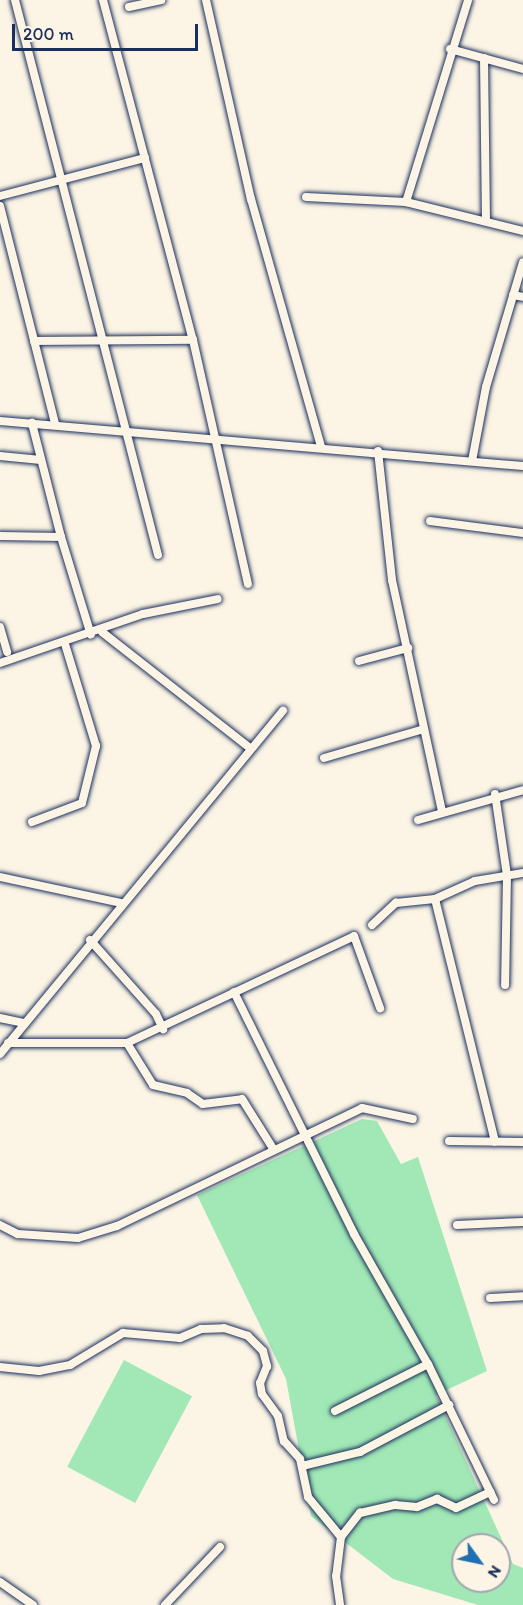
<!DOCTYPE html>
<html>
<head>
<meta charset="utf-8">
<style>
  body { margin:0 }
  #map { position:relative; width:523px; height:1605px; overflow:hidden; background:#fcf5e5; font-family:Itim,sans-serif }
  div>[style] { position:absolute }
  .green>* { inset:0; background:#a1e8b6; transform-origin:0 0 }
  .roads { filter:drop-shadow(0 0 2px #1b2f5e) drop-shadow(0 0 2px #1b2f5e) }
  .street>* { height:8px; margin:-4px; padding:0 4px; transform-origin:4px; border-radius:4px; background:#fcf5e5 }
  span { translate:-50% -50%; white-space:nowrap; text-align:center; line-height:1.15; -webkit-text-stroke:4.5px #fcf5e5; paint-order:stroke }
  .north { position:absolute; left:451px; top:1533px; width:60px; height:60px; box-sizing:border-box; background:#fcf5e5; border:2px solid #a2a6af; border-radius:50%; rotate:123deg; font-size:16px; font-weight:700; line-height:24px; text-align:center; color:#1b2f5e }
  .north::after { content:''; display:block; margin:auto; width:21px; height:27px; background:#1f6fb2; clip-path:polygon(50% 0,100% 100%,50% 72%,0 100%) }
  .scale { position:absolute; left:12px; top:24px; width:186px; height:27px; box-sizing:border-box; border:3px solid #1b2f5e; border-top:0; padding-left:8px; font-size:18px; line-height:21px; white-space:nowrap; color:#1b2f5e; -webkit-text-stroke:4px #fcf5e5; paint-order:stroke }
</style>
</head>
<body>
<div id="map">
  <div class="green">
    <div style="clip-path:polygon(evenodd,362px 1119px,377px 1121px,401px 1164px,418px 1157px,487px 1371px,436px 1395px,513px 1564px,523px 1568px,523px 1605px,478px 1605px,393px 1579px,311px 1516px,286px 1379px,197px 1195px,362px 1119px,463px 1545px,499px 1545px,499px 1581px,463px 1581px,463px 1545px)"></div>
    <div style="left:124px;top:1360px;width:77px;height:121px;rotate:28deg"></div>
  </div>
  <div class="roads">
    <div class="street">
      <div style="left:15px;top:0;width:573px;rotate:75.55deg"></div>
      <div style="left:103px;top:0;width:352px;rotate:75.2deg"></div>
      <div style="left:193px;top:340px;width:250px;rotate:77.3deg"></div>
      <div style="left:206px;top:0;width:204px;rotate:77.3deg"></div>
      <div style="left:251px;top:199px;width:258px;rotate:74.2deg"></div>
      <div style="left:129px;top:7px;width:33px;rotate:-12deg"></div>
      <div style="left:450px;top:49px;width:76px;rotate:15.3deg"></div>
      <div style="left:484px;top:58px;width:162px;rotate:89.3deg"></div>
      <div style="left:0;top:196px;width:150px;rotate:-14.7deg"></div>
      <div style="left:306px;top:197px;width:100px;rotate:2.9deg"></div>
      <div style="left:406px;top:202px;width:121px;rotate:13.9deg"></div>
      <div style="left:406px;top:202px;width:211px;rotate:-72.9deg"></div>
      <div style="left:0;top:206px;width:225px;rotate:75.8deg"></div>
      <div style="left:513px;top:295px;width:10px;rotate:11deg"></div>
      <div style="left:34px;top:341px;width:159px;rotate:-0.4deg"></div>
      <div style="left:0;top:421px;width:525px;rotate:4.92deg"></div>
      <div style="left:378px;top:451px;width:130px;rotate:83.8deg"></div>
      <div style="left:392px;top:580px;width:237px;rotate:77.8deg"></div>
      <div style="left:0;top:456px;width:41px;rotate:5.6deg"></div>
      <div style="left:472px;top:461px;width:75px;rotate:-79.3deg"></div>
      <div style="left:486px;top:387px;width:130px;rotate:-73.5deg"></div>
      <div style="left:430px;top:521px;width:94px;rotate:7.4deg"></div>
      <div style="left:0;top:536px;width:61px;rotate:0.9deg"></div>
      <div style="left:61px;top:537px;width:118px;rotate:-104.3deg"></div>
      <div style="left:61px;top:537px;width:102px;rotate:73deg"></div>
      <div style="left:0;top:627px;width:26px;rotate:74deg"></div>
      <div style="left:102px;top:632px;width:189px;rotate:38.1deg"></div>
      <div style="left:359px;top:661px;width:51px;rotate:-14.9deg"></div>
      <div style="left:0;top:663px;width:151px;rotate:-18.9deg"></div>
      <div style="left:143px;top:614px;width:76px;rotate:-11.3deg"></div>
      <div style="left:324px;top:758px;width:104px;rotate:-16.2deg"></div>
      <div style="left:495px;top:794px;width:82px;rotate:81.6deg"></div>
      <div style="left:507px;top:875px;width:110px;rotate:91deg"></div>
      <div style="left:418px;top:820px;width:109px;rotate:-15.9deg"></div>
      <div style="left:32px;top:822px;width:53px;rotate:-20.8deg"></div>
      <div style="left:82px;top:803px;width:59px;rotate:-76.2deg"></div>
      <div style="left:96px;top:746px;width:107px;rotate:-106.9deg"></div>
      <div style="left:0;top:877px;width:124px;rotate:12.1deg"></div>
      <div style="left:435px;top:899px;width:250px;rotate:76.1deg"></div>
      <div style="left:372px;top:925px;width:33px;rotate:-43deg"></div>
      <div style="left:396px;top:903px;width:39px;rotate:-6deg"></div>
      <div style="left:435px;top:899px;width:44px;rotate:-24.2deg"></div>
      <div style="left:475px;top:881px;width:49px;rotate:-9.5deg"></div>
      <div style="left:90px;top:940px;width:99px;rotate:48.3deg"></div>
      <div style="left:156px;top:1014px;width:17px;rotate:65deg"></div>
      <div style="left:234px;top:992px;width:270px;rotate:63.6deg"></div>
      <div style="left:354px;top:1234px;width:150px;rotate:60.4deg"></div>
      <div style="left:428px;top:1364px;width:151px;rotate:64.1deg"></div>
      <div style="left:0;top:1018px;width:25px;rotate:12deg"></div>
      <div style="left:8px;top:1043px;width:119px"></div>
      <div style="left:127px;top:1043px;width:251px;rotate:-25.2deg"></div>
      <div style="left:354px;top:936px;width:77px;rotate:70.1deg"></div>
      <div style="left:127px;top:1043px;width:49px;rotate:58.2deg"></div>
      <div style="left:153px;top:1085px;width:35px;rotate:13deg"></div>
      <div style="left:187px;top:1093px;width:19px;rotate:35deg"></div>
      <div style="left:203px;top:1104px;width:39px;rotate:-7deg"></div>
      <div style="left:242px;top:1099px;width:60px;rotate:57.9deg"></div>
      <div style="left:0;top:1054px;width:445px;rotate:-50.5deg"></div>
      <div style="left:449px;top:1141px;width:74px;rotate:0.8deg"></div>
      <div style="left:0;top:1225px;width:20px;rotate:27deg"></div>
      <div style="left:18px;top:1234px;width:60px;rotate:3.8deg"></div>
      <div style="left:78px;top:1238px;width:41px;rotate:-17.1deg"></div>
      <div style="left:117px;top:1226px;width:272px;rotate:-25.7deg"></div>
      <div style="left:362px;top:1108px;width:52px;rotate:12.2deg"></div>
      <div style="left:457px;top:1225px;width:66px;rotate:-2.6deg"></div>
      <div style="left:490px;top:1298px;width:33px;rotate:-3deg"></div>
      <div style="left:0;top:1367px;width:39px;rotate:6deg"></div>
      <div style="left:39px;top:1371px;width:32px;rotate:-11deg"></div>
      <div style="left:70px;top:1365px;width:62px;rotate:-31.1deg"></div>
      <div style="left:123px;top:1333px;width:57px;rotate:5deg"></div>
      <div style="left:180px;top:1338px;width:23px;rotate:-23deg"></div>
      <div style="left:201px;top:1329px;width:23px;rotate:-2deg"></div>
      <div style="left:224px;top:1328px;width:25px;rotate:18deg"></div>
      <div style="left:248px;top:1336px;width:21px;rotate:45deg"></div>
      <div style="left:263px;top:1351px;width:16px;rotate:75deg"></div>
      <div style="left:267px;top:1366px;width:18px;rotate:112deg"></div>
      <div style="left:260px;top:1383px;width:11px;rotate:80deg"></div>
      <div style="left:262px;top:1394px;width:27px;rotate:54deg"></div>
      <div style="left:278px;top:1416px;width:26px;rotate:77deg"></div>
      <div style="left:284px;top:1441px;width:24px;rotate:48deg"></div>
      <div style="left:300px;top:1459px;width:39px;rotate:78deg"></div>
      <div style="left:308px;top:1497px;width:52px;rotate:50.5deg"></div>
      <div style="left:341px;top:1537px;width:39px;rotate:97deg"></div>
      <div style="left:336px;top:1576px;width:29px;rotate:82deg"></div>
      <div style="left:335px;top:1411px;width:104px;rotate:-26.8deg"></div>
      <div style="left:302px;top:1466px;width:60px;rotate:-13.6deg"></div>
      <div style="left:360px;top:1452px;width:101px;rotate:-27.8deg"></div>
      <div style="left:341px;top:1537px;width:31px;rotate:-52deg"></div>
      <div style="left:360px;top:1513px;width:36px;rotate:-13deg"></div>
      <div style="left:395px;top:1505px;width:22px;rotate:5deg"></div>
      <div style="left:417px;top:1507px;width:22px;rotate:-22deg"></div>
      <div style="left:437px;top:1499px;width:21px;rotate:25deg"></div>
      <div style="left:456px;top:1508px;width:38px;rotate:-25deg"></div>
      <div style="left:0;top:1582px;width:40px;rotate:34.9deg"></div>
      <div style="left:165px;top:1605px;width:80px;rotate:-46.5deg"></div>
    </div>
  </div>
  <div class="north">N</div>
  <div class="scale">200 m</div>
</div>
</body>
</html>
